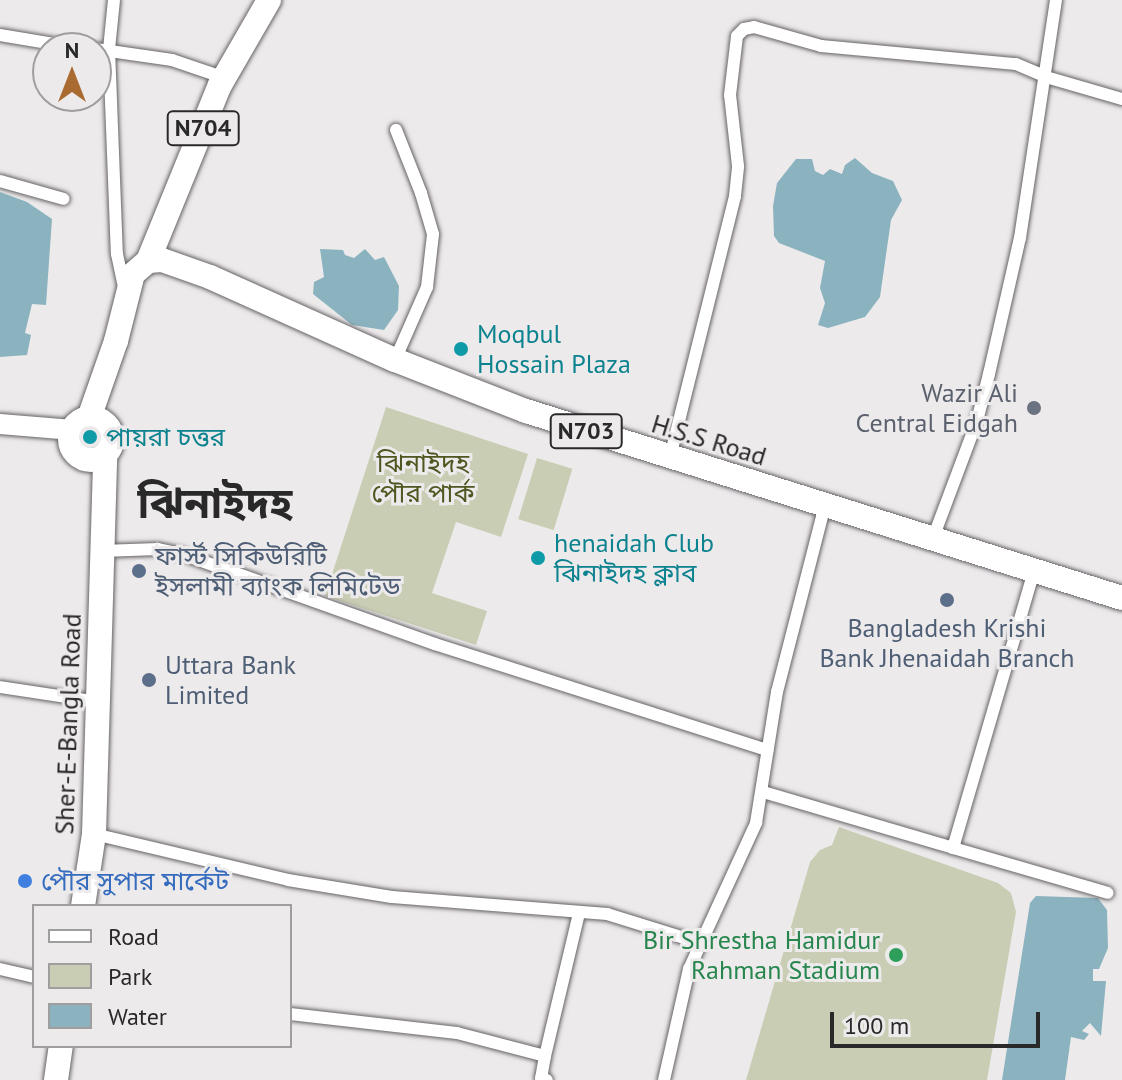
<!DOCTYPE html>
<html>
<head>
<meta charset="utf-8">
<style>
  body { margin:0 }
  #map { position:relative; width:1122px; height:1080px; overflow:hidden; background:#edeaec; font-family:"PT Sans","Noto Sans Bengali",sans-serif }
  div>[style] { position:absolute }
  .green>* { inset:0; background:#c9cdb3; transform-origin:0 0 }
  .water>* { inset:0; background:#8bb3bf }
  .roads { filter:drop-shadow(0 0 2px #666366) drop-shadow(0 0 2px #666366) }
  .street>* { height:12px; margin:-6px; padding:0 6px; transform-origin:6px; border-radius:6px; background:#fff }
  .primary>* { height:20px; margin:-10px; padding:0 10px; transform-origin:10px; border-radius:10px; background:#fff }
  .highway>* { height:24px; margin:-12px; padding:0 12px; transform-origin:12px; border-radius:12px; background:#fff }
  .highway>.ring { margin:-12px; padding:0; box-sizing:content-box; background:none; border:24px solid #fff; border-radius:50% }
  .dots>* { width:22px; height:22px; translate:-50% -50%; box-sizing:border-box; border:4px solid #edeaec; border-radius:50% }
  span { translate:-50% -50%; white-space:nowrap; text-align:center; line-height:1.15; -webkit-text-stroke:6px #edeaec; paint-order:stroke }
  .shield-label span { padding:2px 6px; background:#edeaec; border:2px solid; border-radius:6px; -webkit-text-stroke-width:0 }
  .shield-label { font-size:24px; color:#2a2929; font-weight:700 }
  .culture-label { font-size:26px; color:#0d838f }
  .left { translate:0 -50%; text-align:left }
  .worship-label { font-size:26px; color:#5b616d }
  .right { translate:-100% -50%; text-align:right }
  .street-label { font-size:26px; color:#2a2929 }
  .park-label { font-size:26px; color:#505620 }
  .service-label { font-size:26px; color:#4e5e75 }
  .shop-label { font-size:26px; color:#366cbe }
  .leisure-label { font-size:26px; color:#27864d }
  .town-label { font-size:42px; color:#2a2929; font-weight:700 }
  .legend { position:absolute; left:32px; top:904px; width:260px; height:144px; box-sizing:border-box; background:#edeaec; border:2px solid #9f9d9e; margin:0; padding:10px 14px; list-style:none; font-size:24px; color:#2a2929 }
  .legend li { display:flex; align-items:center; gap:16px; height:40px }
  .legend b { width:40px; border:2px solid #9f9d9e }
  .north { position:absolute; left:32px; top:32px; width:80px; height:80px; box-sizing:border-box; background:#edeaec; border:2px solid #9f9d9e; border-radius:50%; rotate:0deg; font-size:22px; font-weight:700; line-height:32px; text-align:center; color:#2a2929 }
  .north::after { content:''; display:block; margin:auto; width:28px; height:36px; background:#aa6b32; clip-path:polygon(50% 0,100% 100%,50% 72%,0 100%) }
  .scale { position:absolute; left:830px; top:1012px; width:210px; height:36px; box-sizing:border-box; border:4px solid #2a2929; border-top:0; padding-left:10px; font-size:24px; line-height:28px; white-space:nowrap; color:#2a2929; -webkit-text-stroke:6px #edeaec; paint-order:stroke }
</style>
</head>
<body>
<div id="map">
  <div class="green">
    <div style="clip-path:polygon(386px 407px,528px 454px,501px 537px,456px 522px,432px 593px,487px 611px,476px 645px,325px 596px)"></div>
    <div style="left:537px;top:458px;width:37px;height:64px;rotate:17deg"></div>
    <div style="clip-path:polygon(839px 827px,998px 883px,1011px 893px,1016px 912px,987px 1080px,746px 1080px,810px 862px,820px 850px,832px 845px)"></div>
  </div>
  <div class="water">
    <div style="clip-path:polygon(855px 158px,872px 173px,893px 181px,902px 200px,891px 220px,880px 297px,865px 317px,828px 328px,818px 325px,825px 303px,820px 288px,825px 261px,779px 243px,774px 236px,773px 206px,777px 183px,796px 159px,812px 159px,815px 171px,823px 175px,830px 169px,842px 174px,845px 165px)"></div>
    <div style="clip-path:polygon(0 192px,27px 202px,52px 219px,46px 305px,32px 304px,25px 333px,31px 335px,27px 355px,0 357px)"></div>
    <div style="clip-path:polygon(320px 249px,343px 250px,345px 255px,354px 258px,365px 249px,375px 260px,384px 257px,399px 286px,398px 310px,384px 330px,352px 325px,313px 294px,314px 282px,324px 277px)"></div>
    <div style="clip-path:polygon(1036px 896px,1098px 898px,1107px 910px,1108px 948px,1099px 969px,1093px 969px,1093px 981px,1106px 981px,1101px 1036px,1090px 1023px,1082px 1031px,1089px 1034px,1084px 1040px,1071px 1037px,1065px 1080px,1002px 1080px,1030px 903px)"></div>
  </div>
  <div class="roads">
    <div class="street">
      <div style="left:114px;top:0;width:49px;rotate:95.8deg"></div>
      <div style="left:109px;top:49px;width:205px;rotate:87.8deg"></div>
      <div style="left:117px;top:254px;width:35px;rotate:78deg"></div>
      <div style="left:0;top:35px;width:79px;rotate:9.5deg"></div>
      <div style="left:96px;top:49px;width:77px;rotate:8.2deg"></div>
      <div style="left:172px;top:60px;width:56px;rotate:18.8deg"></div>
      <div style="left:0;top:181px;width:66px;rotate:15.7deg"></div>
      <div style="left:395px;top:360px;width:80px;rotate:-66.3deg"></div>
      <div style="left:427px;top:287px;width:53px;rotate:-83.5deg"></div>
      <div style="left:433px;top:234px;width:43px;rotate:-106.3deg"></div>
      <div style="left:421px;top:193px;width:68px;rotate:-111.6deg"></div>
      <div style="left:670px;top:457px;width:269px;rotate:-76deg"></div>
      <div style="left:735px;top:196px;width:30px;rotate:-84deg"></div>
      <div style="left:738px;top:166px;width:71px;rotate:-96.4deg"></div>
      <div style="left:730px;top:95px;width:59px;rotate:-83.2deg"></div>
      <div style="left:737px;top:36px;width:10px;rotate:-45deg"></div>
      <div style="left:744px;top:29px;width:10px;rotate:-11deg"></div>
      <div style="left:754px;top:27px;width:70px;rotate:15.8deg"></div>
      <div style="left:821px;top:46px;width:196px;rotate:5.3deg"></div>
      <div style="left:1016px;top:64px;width:33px;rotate:23deg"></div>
      <div style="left:1046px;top:77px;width:79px;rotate:16.1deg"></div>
      <div style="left:933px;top:538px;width:125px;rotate:-69.4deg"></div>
      <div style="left:977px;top:421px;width:49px;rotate:-75.7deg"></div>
      <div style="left:989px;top:374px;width:139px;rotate:-77.2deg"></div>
      <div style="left:1020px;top:238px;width:241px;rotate:-81.4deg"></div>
      <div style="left:102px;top:551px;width:56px;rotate:-2deg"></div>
      <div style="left:158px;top:549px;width:25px;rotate:12deg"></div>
      <div style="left:182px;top:554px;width:269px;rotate:19.6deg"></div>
      <div style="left:435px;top:644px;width:349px;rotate:17.7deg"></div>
      <div style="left:0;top:687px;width:100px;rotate:8.6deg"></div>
      <div style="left:763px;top:792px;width:198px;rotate:16.4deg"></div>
      <div style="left:953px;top:848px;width:289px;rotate:-73.7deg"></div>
      <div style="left:94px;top:834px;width:199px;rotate:13.3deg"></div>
      <div style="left:288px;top:880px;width:105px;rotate:9.3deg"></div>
      <div style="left:392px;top:897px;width:216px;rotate:4.5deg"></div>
      <div style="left:607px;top:914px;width:97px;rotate:17.3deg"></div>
      <div style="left:953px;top:848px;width:161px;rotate:16.2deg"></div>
      <div style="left:0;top:969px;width:35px;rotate:13deg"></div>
      <div style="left:290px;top:1014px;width:168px;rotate:6.5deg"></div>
      <div style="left:457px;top:1033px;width:91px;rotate:14.6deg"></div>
      <div style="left:545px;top:1056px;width:22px;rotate:100deg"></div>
      <div style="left:541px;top:1078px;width:6px;rotate:18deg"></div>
      <div style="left:545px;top:1056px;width:147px;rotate:-76.6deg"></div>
      <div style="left:664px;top:1080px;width:114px;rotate:-77.3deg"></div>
      <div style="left:689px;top:969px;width:161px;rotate:-65.3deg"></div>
      <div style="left:756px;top:823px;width:133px;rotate:-80.9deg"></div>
      <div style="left:777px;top:692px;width:193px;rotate:-75.6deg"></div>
    </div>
    <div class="primary">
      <div style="left:0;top:424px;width:73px;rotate:4.7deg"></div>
    </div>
    <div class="highway">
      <div style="left:148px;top:261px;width:190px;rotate:-67.8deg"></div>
      <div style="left:220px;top:85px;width:98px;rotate:-60deg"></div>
      <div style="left:89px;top:418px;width:82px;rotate:-70.7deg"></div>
      <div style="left:116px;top:341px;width:69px;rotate:-75.8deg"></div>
      <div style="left:133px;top:274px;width:20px;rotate:-41deg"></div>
      <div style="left:148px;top:261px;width:14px;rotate:-4deg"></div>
      <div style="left:162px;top:260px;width:51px;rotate:19.5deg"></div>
      <div style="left:210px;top:277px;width:203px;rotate:24.2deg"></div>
      <div style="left:395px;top:360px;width:141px;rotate:21.3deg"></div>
      <div style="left:526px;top:411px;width:625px;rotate:17.42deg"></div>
      <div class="ring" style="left:70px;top:418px;width:18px;height:18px"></div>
      <div style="left:83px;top:906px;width:73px;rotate:-81.3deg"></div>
      <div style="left:94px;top:834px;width:379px;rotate:-88.3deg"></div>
      <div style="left:56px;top:1080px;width:34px;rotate:-82deg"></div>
    </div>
  </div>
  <div class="dots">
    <div style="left:461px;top:349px;background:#0f9aa8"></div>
    <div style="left:1034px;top:408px;background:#6b7280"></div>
    <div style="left:90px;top:437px;background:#0f9aa8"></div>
    <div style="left:538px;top:558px;background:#0f9aa8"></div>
    <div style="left:139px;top:571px;background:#5c6f8a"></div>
    <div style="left:947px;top:600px;background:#5c6f8a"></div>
    <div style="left:149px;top:680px;background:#5c6f8a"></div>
    <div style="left:25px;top:881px;background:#3f7fe0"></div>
    <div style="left:896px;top:955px;background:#2e9e5b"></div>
  </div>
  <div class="shield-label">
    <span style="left:203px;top:128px">N704</span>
    <span style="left:586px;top:431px">N703</span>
  </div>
  <div class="culture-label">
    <span class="left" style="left:477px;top:349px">Moqbul<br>Hossain Plaza</span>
    <span class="left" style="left:106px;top:437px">পায়রা চত্তর</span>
    <span class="left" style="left:554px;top:558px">henaidah Club<br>ঝিনাইদহ ক্লাব</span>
  </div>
  <div class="worship-label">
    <span class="right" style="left:1018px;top:408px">Wazir Ali<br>Central Eidgah</span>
  </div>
  <div class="street-label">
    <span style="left:709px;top:440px;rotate:17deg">H.S.S Road</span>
    <span style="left:68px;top:724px;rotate:-88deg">Sher-E-Bangla Road</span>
  </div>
  <div class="park-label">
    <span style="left:423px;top:478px">ঝিনাইদহ<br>পৌর পার্ক</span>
  </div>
  <div class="service-label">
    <span class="left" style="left:155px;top:571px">ফার্স্ট সিকিউরিটি<br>ইসলামী ব্যাংক লিমিটেড</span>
    <span style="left:947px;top:643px">Bangladesh Krishi<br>Bank Jhenaidah Branch</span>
    <span class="left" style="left:165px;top:680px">Uttara Bank<br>Limited</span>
  </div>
  <div class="shop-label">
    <span class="left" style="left:41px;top:881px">পৌর সুপার মার্কেট</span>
  </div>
  <div class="leisure-label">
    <span class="right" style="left:880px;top:955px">Bir Shrestha Hamidur<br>Rahman Stadium</span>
  </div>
  <div class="town-label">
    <span style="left:215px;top:503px">ঝিনাইদহ</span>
  </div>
  <ul class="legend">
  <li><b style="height:10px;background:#fff"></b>Road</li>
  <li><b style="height:22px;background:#c9cdb3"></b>Park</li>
  <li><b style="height:22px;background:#8bb3bf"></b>Water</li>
  </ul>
  <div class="north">N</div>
  <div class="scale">100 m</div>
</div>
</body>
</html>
